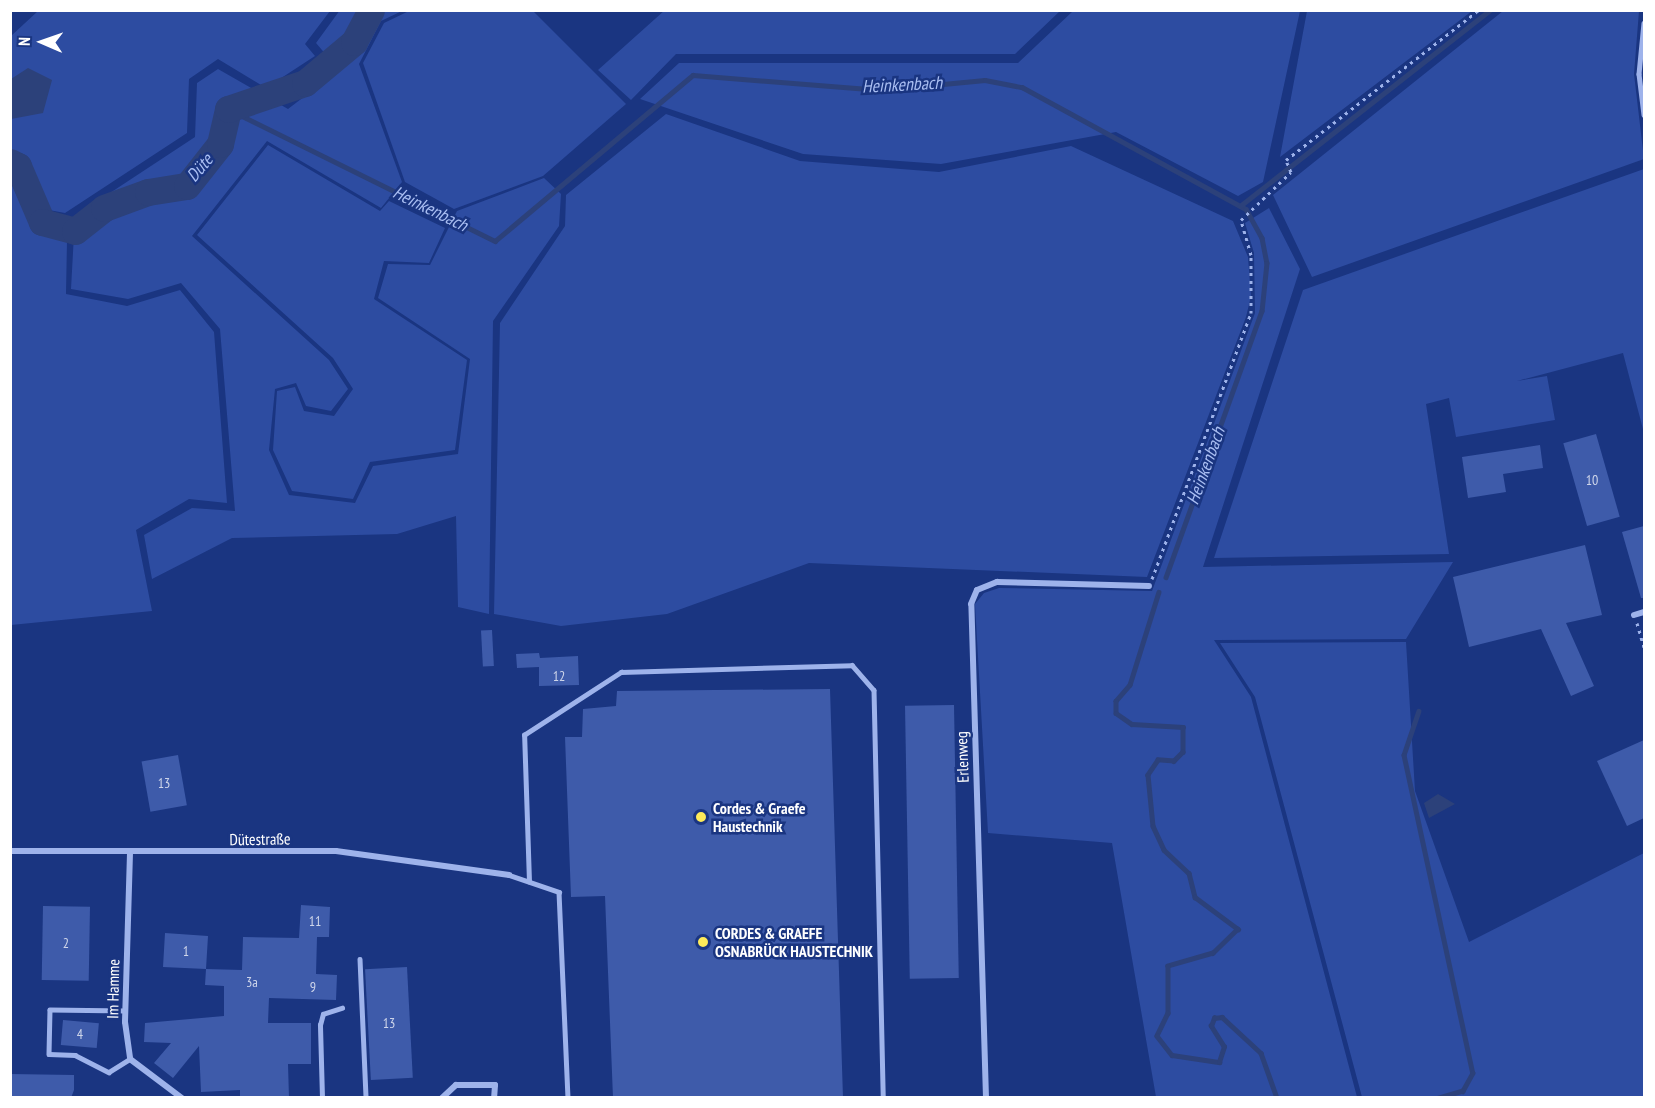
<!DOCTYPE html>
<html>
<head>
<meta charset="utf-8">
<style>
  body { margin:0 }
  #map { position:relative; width:1655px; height:1108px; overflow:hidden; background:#1a3581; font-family:"PT Sans Narrow",sans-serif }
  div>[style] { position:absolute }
  .green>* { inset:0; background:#2d4ca1 }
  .water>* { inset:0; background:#2c417a }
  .stream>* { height:4.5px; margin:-2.25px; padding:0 2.25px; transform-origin:2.25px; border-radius:2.25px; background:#2c417a }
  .river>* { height:27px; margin:-13.5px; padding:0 13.5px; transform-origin:13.5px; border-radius:13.5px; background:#2c417a }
  .building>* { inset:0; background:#3e5baa; transform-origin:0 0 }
  .path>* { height:3px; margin-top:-1.5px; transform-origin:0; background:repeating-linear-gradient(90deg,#9eb3eb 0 3px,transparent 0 7.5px) }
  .service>* { height:4.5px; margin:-2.25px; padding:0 2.25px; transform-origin:2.25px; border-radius:2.25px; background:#9eb3eb }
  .minor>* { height:6px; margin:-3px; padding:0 3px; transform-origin:3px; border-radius:3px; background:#9eb3eb }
  .dots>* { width:16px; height:16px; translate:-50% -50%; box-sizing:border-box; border:3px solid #1a3581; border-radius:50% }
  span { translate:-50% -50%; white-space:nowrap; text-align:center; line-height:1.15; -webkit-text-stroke:5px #1a3581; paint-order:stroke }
  .number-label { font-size:14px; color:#cfd6ea }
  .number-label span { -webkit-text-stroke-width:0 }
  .street-label { font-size:16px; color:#fff }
  .poi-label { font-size:16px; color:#fff; font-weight:700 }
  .left { translate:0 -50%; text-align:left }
  .water-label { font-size:18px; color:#a9bef2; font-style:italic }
  .frame { position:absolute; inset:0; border:12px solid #fff; pointer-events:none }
  .north { position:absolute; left:12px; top:12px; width:60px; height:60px; -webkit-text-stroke:4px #1a3581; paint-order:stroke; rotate:272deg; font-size:16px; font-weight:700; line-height:24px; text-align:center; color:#fff }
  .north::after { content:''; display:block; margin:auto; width:21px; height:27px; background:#fff; clip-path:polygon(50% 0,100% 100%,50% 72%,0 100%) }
</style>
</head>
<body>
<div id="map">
  <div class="green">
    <div style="clip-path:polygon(340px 10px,402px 11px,381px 21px,359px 64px,402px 182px,381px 208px,267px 141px,192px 236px,329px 360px,348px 389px,331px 411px,306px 406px,296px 383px,275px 389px,269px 450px,289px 495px,355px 503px,373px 466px,458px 454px,470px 359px,378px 298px,388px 264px,430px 265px,457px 211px,544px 178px,561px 194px,559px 226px,493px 321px,489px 614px,458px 607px,456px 516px,397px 534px,232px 538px,152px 579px,144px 535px,192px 508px,235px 511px,220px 329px,181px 283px,128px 299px,71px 289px,75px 216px,195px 137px,197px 83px,218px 69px,288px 109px,339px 70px,316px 43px)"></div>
    <div style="clip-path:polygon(665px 10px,1060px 10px,1060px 11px,1015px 54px,676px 54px,631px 100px,598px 70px)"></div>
    <div style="clip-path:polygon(38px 11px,330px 11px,305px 44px,315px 56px,266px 88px,218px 59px,189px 79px,187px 133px,65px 213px,49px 210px,27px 156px,11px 152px,11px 36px)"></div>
    <div style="clip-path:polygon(409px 11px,533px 11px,626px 104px,543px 176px,454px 209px,405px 182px,363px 63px,384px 23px)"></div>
    <div style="clip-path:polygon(1073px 11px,1300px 11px,1263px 182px,1238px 196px,1116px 132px,941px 164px,803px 154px,640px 99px,679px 63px,1018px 63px)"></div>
    <div style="clip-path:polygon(1307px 11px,1307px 10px,1472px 11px,1280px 157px)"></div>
    <div style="clip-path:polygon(1503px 11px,1639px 11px,1634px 74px,1644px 159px,1312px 277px,1273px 195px)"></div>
    <div style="clip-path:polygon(666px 114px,800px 161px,939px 172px,1071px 146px,1233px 221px,1248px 257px,1251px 296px,1246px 317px,1147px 577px,809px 563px,667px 614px,561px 626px,494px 614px,500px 323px,565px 226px,566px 195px)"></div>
    <div style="clip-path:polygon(268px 145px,380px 211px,389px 201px,445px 228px,429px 263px,384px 261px,374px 299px,467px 360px,455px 450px,370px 462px,353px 499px,292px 491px,273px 450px,277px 391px,295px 387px,304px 411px,334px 416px,353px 389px,333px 358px,197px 235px)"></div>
    <div style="clip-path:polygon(1644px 169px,1644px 433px,1623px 353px,1517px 381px,1547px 376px,1555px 420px,1456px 437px,1449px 398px,1426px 404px,1449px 554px,1214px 558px,1303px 290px)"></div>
    <div style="clip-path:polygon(10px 180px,33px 232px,67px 241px,66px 294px,127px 306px,180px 290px,214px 332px,227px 503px,189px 499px,136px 530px,152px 611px,11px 625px)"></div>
    <div style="clip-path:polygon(1269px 208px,1300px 269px,1203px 567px,1453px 562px,1406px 639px,1214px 640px,1251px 697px,1357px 1097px,1156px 1097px,1112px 843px,988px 833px,975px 604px,984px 593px,999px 588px,1152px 591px,1255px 313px,1254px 253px,1245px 223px)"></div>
    <div style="clip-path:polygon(1406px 642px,1415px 791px,1469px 942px,1644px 853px,1644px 1097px,1362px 1097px,1255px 697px,1220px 643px)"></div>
  </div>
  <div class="water">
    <div style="clip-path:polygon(28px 68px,52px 80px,43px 113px,11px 119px,11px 79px)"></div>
    <div style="clip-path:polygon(1438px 794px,1455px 804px,1429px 818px,1424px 803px)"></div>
  </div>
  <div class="stream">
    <div style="left:228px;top:109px;width:298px;rotate:26.3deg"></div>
    <div style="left:495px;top:241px;width:258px;rotate:-40deg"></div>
    <div style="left:693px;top:75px;width:188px;rotate:4.6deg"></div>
    <div style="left:880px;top:90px;width:105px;rotate:-5.4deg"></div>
    <div style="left:985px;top:80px;width:38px;rotate:11deg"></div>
    <div style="left:1022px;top:87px;width:255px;rotate:28.6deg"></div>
    <div style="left:1246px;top:209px;width:33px;rotate:61deg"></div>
    <div style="left:1262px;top:238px;width:25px;rotate:79deg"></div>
    <div style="left:1267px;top:263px;width:48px;rotate:95.9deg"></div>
    <div style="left:1262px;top:311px;width:283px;rotate:109.8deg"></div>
    <div style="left:1240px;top:206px;width:318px;rotate:-38.1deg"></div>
    <div style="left:1159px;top:592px;width:97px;rotate:107.3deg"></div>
    <div style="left:1130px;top:685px;width:21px;rotate:131deg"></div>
    <div style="left:1116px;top:701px;width:12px;rotate:90deg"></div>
    <div style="left:1116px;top:713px;width:19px;rotate:35deg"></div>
    <div style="left:1132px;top:724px;width:51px;rotate:3.4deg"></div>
    <div style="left:1183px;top:727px;width:25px;rotate:90deg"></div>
    <div style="left:1183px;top:752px;width:13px;rotate:135deg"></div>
    <div style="left:1174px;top:761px;width:16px;rotate:-176deg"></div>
    <div style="left:1158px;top:760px;width:18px;rotate:124deg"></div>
    <div style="left:1148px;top:775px;width:51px;rotate:84.4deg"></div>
    <div style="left:1153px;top:826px;width:26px;rotate:65deg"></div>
    <div style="left:1164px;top:850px;width:34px;rotate:43deg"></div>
    <div style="left:1189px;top:873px;width:25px;rotate:76deg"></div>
    <div style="left:1195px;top:897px;width:54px;rotate:36.7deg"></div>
    <div style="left:1238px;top:929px;width:35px;rotate:136deg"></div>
    <div style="left:1213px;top:953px;width:47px;rotate:163.9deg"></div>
    <div style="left:1168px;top:966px;width:47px;rotate:90deg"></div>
    <div style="left:1168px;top:1013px;width:25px;rotate:116deg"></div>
    <div style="left:1157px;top:1036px;width:24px;rotate:52deg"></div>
    <div style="left:1172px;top:1055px;width:48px;rotate:8.5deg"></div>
    <div style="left:1219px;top:1062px;width:16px;rotate:-72deg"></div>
    <div style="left:1224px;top:1047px;width:25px;rotate:-122deg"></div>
    <div style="left:1211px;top:1026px;width:9px;rotate:-69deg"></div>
    <div style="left:1214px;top:1018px;width:8px;rotate:-7deg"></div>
    <div style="left:1222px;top:1017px;width:53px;rotate:42.7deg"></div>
    <div style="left:1261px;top:1053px;width:48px;rotate:70.4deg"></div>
    <div style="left:1419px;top:711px;width:46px;rotate:108.8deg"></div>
    <div style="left:1404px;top:755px;width:325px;rotate:77.8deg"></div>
    <div style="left:1473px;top:1073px;width:21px;rotate:119deg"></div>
    <div style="left:1463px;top:1091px;width:26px;rotate:164deg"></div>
  </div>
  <div class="river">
    <div style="left:10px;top:162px;width:9px;rotate:27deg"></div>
    <div style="left:18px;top:166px;width:61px;rotate:66.8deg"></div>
    <div style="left:42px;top:222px;width:34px;rotate:15deg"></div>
    <div style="left:75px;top:231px;width:37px;rotate:-38deg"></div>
    <div style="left:104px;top:208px;width:47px;rotate:-20deg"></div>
    <div style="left:148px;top:192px;width:39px;rotate:-9deg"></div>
    <div style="left:187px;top:186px;width:53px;rotate:-51.8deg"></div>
    <div style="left:220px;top:144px;width:36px;rotate:-77deg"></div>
    <div style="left:228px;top:109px;width:81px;rotate:-18.7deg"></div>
    <div style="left:305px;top:83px;width:64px;rotate:-39.9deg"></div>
    <div style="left:354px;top:42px;width:36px;rotate:-62deg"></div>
  </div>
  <div class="building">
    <div style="left:1596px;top:434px;width:86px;height:34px;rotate:74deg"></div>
    <div style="clip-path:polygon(1540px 445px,1543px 468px,1503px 474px,1506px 492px,1468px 498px,1462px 457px)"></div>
    <div style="clip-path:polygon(1644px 526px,1644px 598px,1641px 598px,1622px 532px)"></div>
    <div style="clip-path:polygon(1585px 545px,1602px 615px,1566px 623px,1594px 686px,1571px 696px,1541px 629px,1469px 647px,1453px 577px)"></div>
    <div style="left:492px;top:630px;width:36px;height:11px;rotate:87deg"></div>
    <div style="clip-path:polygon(539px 653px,540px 658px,578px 656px,579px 685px,539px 686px,539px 667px,517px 668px,516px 654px)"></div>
    <div style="clip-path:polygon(830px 689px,843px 1098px,613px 1098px,605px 896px,571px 897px,565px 737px,582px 737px,583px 709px,616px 706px,617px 691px)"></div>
    <div style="left:954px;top:705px;width:273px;height:49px;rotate:89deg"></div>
    <div style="clip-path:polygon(1644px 740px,1644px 818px,1627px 826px,1597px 761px)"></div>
    <div style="left:178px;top:755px;width:51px;height:37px;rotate:80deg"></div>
    <div style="clip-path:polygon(301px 905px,330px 907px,329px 937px,317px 937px,316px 974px,337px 975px,336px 1000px,269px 998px,268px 1023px,311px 1023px,311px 1064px,288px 1064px,289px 1098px,240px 1098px,240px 1090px,201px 1092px,199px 1046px,173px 1078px,154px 1063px,171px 1043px,144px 1042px,145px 1023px,224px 1016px,224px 986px,205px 985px,206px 969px,163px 967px,165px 933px,208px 936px,206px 969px,242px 970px,243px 937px,299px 938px)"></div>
    <div style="left:43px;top:906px;width:47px;height:74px;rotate:1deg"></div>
    <div style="left:407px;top:967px;width:111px;height:42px;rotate:87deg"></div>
    <div style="left:63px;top:1020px;width:36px;height:25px;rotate:5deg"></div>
    <div style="clip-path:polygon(10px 1074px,74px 1075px,74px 1090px,71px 1098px,10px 1098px)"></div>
  </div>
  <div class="path">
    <div style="left:1152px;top:579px;width:284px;rotate:-69.6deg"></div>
    <div style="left:1251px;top:313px;width:58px;rotate:-90deg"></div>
    <div style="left:1251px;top:255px;width:36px;rotate:-106deg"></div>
    <div style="left:1241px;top:220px;width:69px;rotate:-43.8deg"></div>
    <div style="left:1291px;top:172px;width:13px;rotate:-113deg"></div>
    <div style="left:1286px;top:160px;width:244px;rotate:-37.9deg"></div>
    <div style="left:1637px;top:623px;width:25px;rotate:74deg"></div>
  </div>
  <div class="service">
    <div style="left:1644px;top:23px;width:51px;rotate:95.6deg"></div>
    <div style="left:1639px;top:74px;width:41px;rotate:83deg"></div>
    <div style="left:509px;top:875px;width:53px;rotate:18.8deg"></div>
    <div style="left:559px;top:892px;width:206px;rotate:87.5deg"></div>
    <div style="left:529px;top:882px;width:147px;rotate:-91.9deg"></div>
    <div style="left:524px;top:735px;width:116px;rotate:-33deg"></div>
    <div style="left:621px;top:672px;width:231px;rotate:-1.7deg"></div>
    <div style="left:852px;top:665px;width:33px;rotate:49deg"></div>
    <div style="left:874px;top:690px;width:408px;rotate:88.7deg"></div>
    <div style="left:360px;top:959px;width:139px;rotate:87.5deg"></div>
    <div style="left:125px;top:1011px;width:75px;rotate:-179.2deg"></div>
    <div style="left:50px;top:1010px;width:44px;rotate:91.3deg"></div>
    <div style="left:49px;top:1054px;width:26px;rotate:2deg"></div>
    <div style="left:75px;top:1055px;width:38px;rotate:27deg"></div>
    <div style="left:109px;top:1072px;width:25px;rotate:-32deg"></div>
    <div style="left:322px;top:1098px;width:73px;rotate:-91.6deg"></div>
    <div style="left:320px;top:1025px;width:11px;rotate:-75deg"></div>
    <div style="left:323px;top:1014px;width:20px;rotate:-18deg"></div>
  </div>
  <div class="minor">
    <div style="left:1634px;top:615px;width:10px;rotate:-17deg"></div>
    <div style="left:10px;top:851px;width:326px"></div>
    <div style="left:336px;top:851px;width:175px;rotate:7.9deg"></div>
    <div style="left:130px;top:853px;width:169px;rotate:91.7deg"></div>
    <div style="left:125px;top:1022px;width:37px;rotate:82deg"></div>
    <div style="left:130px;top:1059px;width:65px;rotate:36.9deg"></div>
    <div style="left:442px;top:1098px;width:19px;rotate:-43deg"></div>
    <div style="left:456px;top:1085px;width:39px"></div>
    <div style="left:495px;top:1085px;width:13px;rotate:94deg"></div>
    <div style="left:986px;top:1098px;width:494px;rotate:-91.7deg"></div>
    <div style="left:971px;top:604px;width:15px;rotate:-67deg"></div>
    <div style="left:977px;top:590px;width:22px;rotate:-22deg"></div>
    <div style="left:997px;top:582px;width:152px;rotate:1.5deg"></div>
  </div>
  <div class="dots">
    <div style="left:701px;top:817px;background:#fdea5a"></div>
    <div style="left:703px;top:942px;background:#fdea5a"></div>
  </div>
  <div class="number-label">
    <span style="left:1592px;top:480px">10</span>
    <span style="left:559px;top:676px">12</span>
    <span style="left:164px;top:783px">13</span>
    <span style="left:315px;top:921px">11</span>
    <span style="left:66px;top:943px">2</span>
    <span style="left:186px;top:951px">1</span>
    <span style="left:252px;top:982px">3a</span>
    <span style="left:313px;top:987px">9</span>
    <span style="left:389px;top:1023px">13</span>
    <span style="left:80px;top:1034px">4</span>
  </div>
  <div class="street-label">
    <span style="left:962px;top:757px;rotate:-92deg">Erlenweg</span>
    <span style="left:260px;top:839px;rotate:-1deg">Dütestraße</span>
    <span style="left:113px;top:989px;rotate:-89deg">Im Hamme</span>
  </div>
  <div class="poi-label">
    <span class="left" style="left:713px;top:817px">Cordes &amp; Graefe<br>Haustechnik</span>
    <span class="left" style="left:715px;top:942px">CORDES &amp; GRAEFE<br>OSNABRÜCK HAUSTECHNIK</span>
  </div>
  <div class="water-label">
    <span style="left:902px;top:85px;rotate:-3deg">Heinkenbach</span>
    <span style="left:200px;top:168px;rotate:-50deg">Düte</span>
    <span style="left:430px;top:209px;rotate:26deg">Heinkenbach</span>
    <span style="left:1206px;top:466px;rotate:-70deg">Heinkenbach</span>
  </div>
  <div class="frame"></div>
  <div class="north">N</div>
</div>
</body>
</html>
